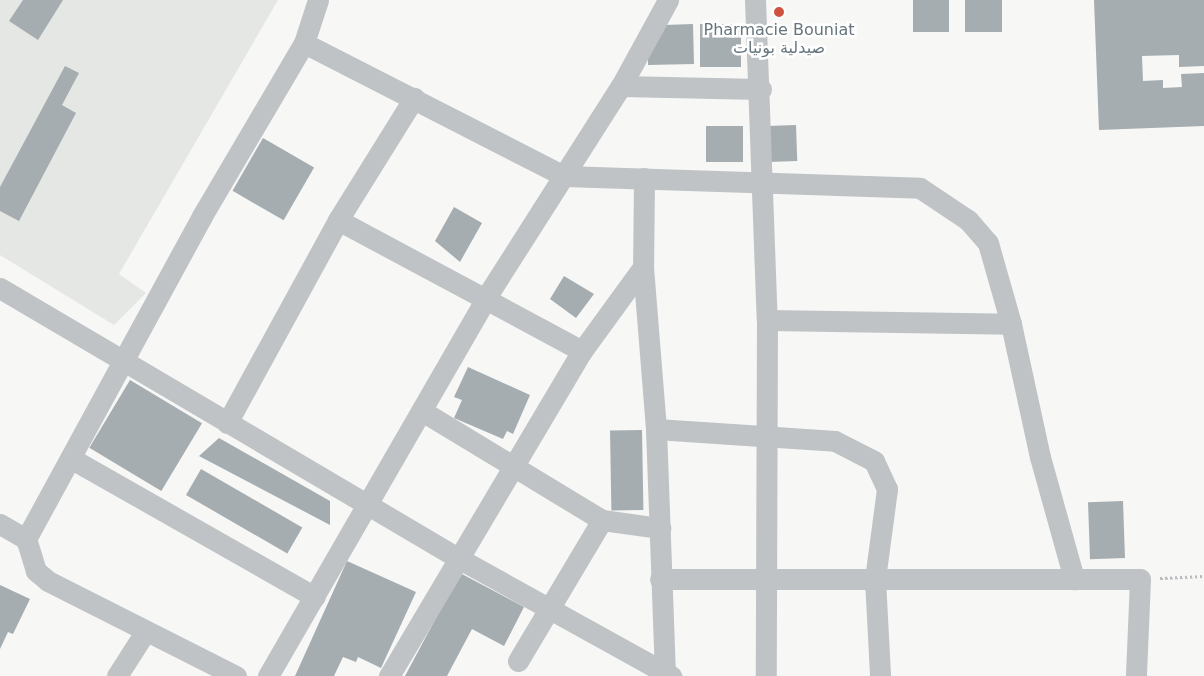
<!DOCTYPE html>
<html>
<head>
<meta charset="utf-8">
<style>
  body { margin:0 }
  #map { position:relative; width:1204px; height:676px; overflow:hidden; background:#f7f7f5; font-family:"DejaVu Sans","Noto Sans Arabic",sans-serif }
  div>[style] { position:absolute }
  .built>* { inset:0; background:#e5e7e5 }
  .building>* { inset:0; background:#a5adb1; transform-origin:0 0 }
  .path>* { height:3px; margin-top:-1.5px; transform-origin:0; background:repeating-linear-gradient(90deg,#b9bcbe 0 2.5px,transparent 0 5px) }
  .minor>* { height:21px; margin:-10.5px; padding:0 10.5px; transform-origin:10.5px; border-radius:10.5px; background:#bfc3c6 }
  .dots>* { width:14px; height:14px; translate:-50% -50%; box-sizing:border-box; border:2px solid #fff; border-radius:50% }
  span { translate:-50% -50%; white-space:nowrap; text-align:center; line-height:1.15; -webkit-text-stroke:5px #fff; paint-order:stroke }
  .poi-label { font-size:16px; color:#66757d }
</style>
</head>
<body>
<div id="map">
  <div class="built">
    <div style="clip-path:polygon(0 0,278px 0,119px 274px,146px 293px,114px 325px,0 255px)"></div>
  </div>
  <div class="building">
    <div style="clip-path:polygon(23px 0,63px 0,38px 40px,9px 21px)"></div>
    <div style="left:913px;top:0;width:36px;height:32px"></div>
    <div style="left:965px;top:0;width:37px;height:32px"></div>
    <div style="clip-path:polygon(1094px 0,1204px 0,1204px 66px,1179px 67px,1179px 55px,1142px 56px,1143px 81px,1163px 80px,1163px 88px,1182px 87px,1181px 74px,1204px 73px,1204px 126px,1099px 130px)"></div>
    <div style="clip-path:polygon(693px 24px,694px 64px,648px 65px,648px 54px,664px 25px)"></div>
    <div style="left:700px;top:24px;width:41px;height:43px"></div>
    <div style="clip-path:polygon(65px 66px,79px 73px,62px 105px,76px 113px,19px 221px,0 211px,0 187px)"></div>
    <div style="left:796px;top:125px;width:36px;height:29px;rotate:88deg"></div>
    <div style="left:706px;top:126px;width:37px;height:36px"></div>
    <div style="left:263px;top:138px;width:59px;height:61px;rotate:30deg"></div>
    <div style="clip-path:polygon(454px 207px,482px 223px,460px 262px,435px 241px)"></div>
    <div style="clip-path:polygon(564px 276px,594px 294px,576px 318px,550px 299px)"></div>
    <div style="clip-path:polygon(468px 367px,530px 395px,513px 434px,507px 431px,503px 439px,454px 418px,462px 400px,454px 397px)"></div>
    <div style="left:130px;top:380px;width:84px;height:79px;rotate:31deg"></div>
    <div style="left:642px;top:430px;width:80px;height:32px;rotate:89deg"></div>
    <div style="clip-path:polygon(219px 438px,330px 501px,330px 525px,199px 456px)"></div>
    <div style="left:201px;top:469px;width:117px;height:30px;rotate:30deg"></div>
    <div style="left:1123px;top:501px;width:57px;height:35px;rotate:88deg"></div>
    <div style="clip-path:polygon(347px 561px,416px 592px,381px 668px,358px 657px,356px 662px,343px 657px,334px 676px,295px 676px)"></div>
    <div style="clip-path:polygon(460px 573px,524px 607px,504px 646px,472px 629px,447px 676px,405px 676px)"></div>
    <div style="clip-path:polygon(0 585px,30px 599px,13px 634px,8px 632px,0 649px)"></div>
  </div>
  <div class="path">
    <div style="left:1160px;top:578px;width:44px;rotate:-2.6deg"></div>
  </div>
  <div class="minor">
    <div style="left:755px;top:0;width:320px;rotate:87.9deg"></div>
    <div style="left:767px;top:320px;width:356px;rotate:90.2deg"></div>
    <div style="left:304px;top:43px;width:292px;rotate:27.1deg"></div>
    <div style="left:564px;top:176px;width:356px;rotate:1.9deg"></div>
    <div style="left:920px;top:188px;width:58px;rotate:33.7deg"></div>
    <div style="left:968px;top:220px;width:30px;rotate:49deg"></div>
    <div style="left:988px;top:243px;width:84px;rotate:74.1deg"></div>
    <div style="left:621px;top:86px;width:140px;rotate:1.2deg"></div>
    <div style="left:644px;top:178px;width:89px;rotate:90.6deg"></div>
    <div style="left:643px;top:267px;width:163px;rotate:85.4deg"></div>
    <div style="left:656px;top:429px;width:247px;rotate:87.9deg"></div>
    <div style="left:338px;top:220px;width:277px;rotate:28.2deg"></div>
    <div style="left:0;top:288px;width:532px;rotate:30.52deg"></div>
    <div style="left:458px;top:558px;width:244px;rotate:29deg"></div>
    <div style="left:767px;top:320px;width:244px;rotate:0.9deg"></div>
    <div style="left:1011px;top:324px;width:136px;rotate:77.7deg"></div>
    <div style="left:1040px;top:457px;width:127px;rotate:74.4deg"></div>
    <div style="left:422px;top:411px;width:210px;rotate:31.2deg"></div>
    <div style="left:602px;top:520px;width:59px;rotate:7.9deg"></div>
    <div style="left:227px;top:423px;width:231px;rotate:-61.3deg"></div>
    <div style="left:338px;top:220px;width:144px;rotate:-58.1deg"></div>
    <div style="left:656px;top:429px;width:179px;rotate:3.8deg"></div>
    <div style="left:835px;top:441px;width:44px;rotate:27.1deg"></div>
    <div style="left:874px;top:461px;width:31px;rotate:65deg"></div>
    <div style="left:887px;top:489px;width:91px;rotate:97.6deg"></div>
    <div style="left:875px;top:579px;width:97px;rotate:87deg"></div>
    <div style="left:72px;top:459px;width:279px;rotate:29.6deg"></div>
    <div style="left:0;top:524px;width:30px;rotate:30deg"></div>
    <div style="left:660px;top:579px;width:480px"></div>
    <div style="left:1140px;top:579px;width:97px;rotate:92.4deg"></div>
    <div style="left:518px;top:661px;width:164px;rotate:-59.2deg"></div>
    <div style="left:117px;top:676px;width:52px;rotate:-57.5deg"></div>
    <div style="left:236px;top:676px;width:211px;rotate:-153.2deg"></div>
    <div style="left:48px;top:581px;width:16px;rotate:-140deg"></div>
    <div style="left:36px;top:571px;width:34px;rotate:-107deg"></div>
    <div style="left:26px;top:539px;width:368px;rotate:-61.4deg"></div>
    <div style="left:202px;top:216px;width:201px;rotate:-59.5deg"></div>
    <div style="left:304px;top:43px;width:45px;rotate:-72deg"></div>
    <div style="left:268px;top:676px;width:439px;rotate:-60deg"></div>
    <div style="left:487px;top:296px;width:249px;rotate:-57.5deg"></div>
    <div style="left:621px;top:86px;width:98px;rotate:-61.3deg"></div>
    <div style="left:389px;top:676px;width:378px;rotate:-59.3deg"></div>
    <div style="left:582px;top:351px;width:104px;rotate:-54deg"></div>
  </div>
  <div class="dots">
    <div style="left:779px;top:12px;background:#cf523e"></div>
  </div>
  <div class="poi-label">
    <span style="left:779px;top:39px">Pharmacie Bouniat<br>صيدلية بونيات</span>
  </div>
</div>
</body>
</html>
